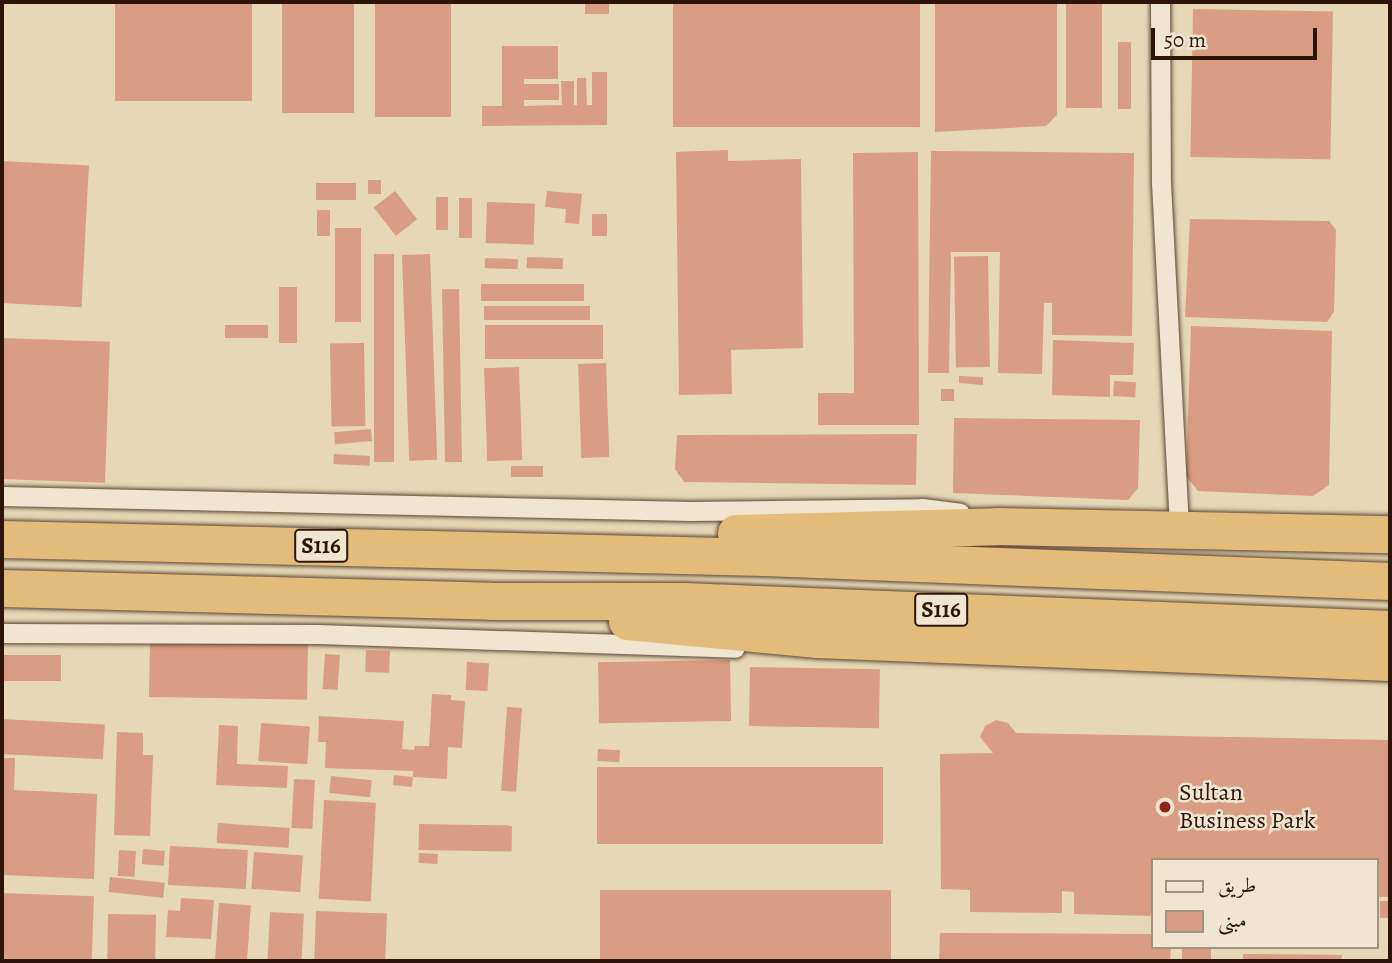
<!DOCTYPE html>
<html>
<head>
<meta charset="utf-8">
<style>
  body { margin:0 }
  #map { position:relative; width:1392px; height:963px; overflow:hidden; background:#e6d7b6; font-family:Alegreya,Amiri,serif }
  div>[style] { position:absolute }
  .building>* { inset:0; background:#d99d84; transform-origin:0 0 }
  .roads { filter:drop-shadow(0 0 2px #5c4633) drop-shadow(0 0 2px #5c4633) }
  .street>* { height:19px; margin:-9.5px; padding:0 9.5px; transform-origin:9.5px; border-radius:9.5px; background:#efe5d0 }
  .highway>* { height:37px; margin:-18.5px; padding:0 18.5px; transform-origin:18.5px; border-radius:18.5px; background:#e3bc7b }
  .dots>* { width:19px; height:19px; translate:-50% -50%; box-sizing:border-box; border:4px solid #efe5d0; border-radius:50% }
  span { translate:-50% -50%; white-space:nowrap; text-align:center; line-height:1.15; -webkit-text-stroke:5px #efe5d0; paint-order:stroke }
  .shield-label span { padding:2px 5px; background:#efe5d0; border:2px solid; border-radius:5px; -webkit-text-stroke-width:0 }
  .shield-label { font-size:23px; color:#2e1507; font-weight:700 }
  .poi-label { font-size:24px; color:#2e1507 }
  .left { translate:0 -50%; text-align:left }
  .frame { position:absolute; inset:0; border:4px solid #2e1507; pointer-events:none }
  .legend { position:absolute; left:1151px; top:858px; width:228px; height:91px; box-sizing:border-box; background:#efe5d0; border:2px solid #a29280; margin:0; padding:9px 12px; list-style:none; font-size:21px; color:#2e1507 }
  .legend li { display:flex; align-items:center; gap:14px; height:35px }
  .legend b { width:35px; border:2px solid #a29280 }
  .scale { position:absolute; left:1151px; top:28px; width:166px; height:32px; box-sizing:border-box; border:4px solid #2e1507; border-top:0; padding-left:9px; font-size:21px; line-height:24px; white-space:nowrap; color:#2e1507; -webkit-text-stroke:5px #efe5d0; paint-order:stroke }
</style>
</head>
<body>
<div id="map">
  <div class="building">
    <div style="left:115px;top:2px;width:137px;height:99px"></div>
    <div style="left:282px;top:2px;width:72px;height:111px"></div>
    <div style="left:375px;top:2px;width:76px;height:115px"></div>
    <div style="left:585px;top:2px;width:24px;height:12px"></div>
    <div style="left:673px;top:2px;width:247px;height:125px"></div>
    <div style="clip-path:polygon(935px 2px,1057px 2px,1057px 115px,1046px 126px,935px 132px)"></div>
    <div style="left:1066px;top:2px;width:36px;height:106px"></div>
    <div style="left:1193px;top:9px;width:140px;height:148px;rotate:1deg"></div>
    <div style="left:1118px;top:42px;width:13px;height:67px"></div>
    <div style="clip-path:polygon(502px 46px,558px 46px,558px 79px,524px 79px,524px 84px,559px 84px,559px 100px,524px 100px,524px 106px,562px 105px,561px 81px,574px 81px,574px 105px,577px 105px,577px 78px,586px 78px,587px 105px,592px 105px,592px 72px,607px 72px,607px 125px,482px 126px,482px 106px,502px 106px)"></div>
    <div style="clip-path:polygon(728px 150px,728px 161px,801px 159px,803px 348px,731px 350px,732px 394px,679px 395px,676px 152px)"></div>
    <div style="clip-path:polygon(931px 151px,1134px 153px,1132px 336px,1052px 335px,1052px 303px,1044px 303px,1042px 374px,998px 373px,1000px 252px,951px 252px,949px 373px,928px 373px)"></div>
    <div style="clip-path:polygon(918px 152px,919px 425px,818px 425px,818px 393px,854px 393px,853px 153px)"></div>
    <div style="left:2px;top:161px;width:87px;height:142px;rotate:3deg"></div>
    <div style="left:368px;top:180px;width:13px;height:14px"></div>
    <div style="left:316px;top:183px;width:40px;height:17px"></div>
    <div style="left:395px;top:191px;width:36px;height:27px;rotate:52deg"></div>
    <div style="clip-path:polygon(547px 191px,582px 194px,579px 224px,565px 223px,566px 209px,545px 207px)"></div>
    <div style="left:436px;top:197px;width:12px;height:33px"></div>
    <div style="left:459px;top:198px;width:13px;height:40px"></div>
    <div style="left:487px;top:202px;width:48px;height:41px;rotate:2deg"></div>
    <div style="left:317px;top:210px;width:13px;height:26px"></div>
    <div style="left:592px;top:214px;width:15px;height:22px"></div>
    <div style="clip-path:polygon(1190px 219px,1329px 221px,1336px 230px,1334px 312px,1327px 322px,1185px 317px)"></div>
    <div style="left:335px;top:228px;width:26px;height:94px"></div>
    <div style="left:374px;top:254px;width:20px;height:208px"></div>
    <div style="left:430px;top:254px;width:206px;height:28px;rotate:88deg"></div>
    <div style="left:988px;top:256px;width:111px;height:34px;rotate:89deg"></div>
    <div style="left:527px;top:257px;width:36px;height:11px;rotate:2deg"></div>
    <div style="left:485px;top:258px;width:33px;height:10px;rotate:2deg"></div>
    <div style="left:584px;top:284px;width:17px;height:103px;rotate:90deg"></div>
    <div style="left:279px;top:287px;width:18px;height:56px"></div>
    <div style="left:459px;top:289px;width:173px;height:17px;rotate:89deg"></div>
    <div style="left:590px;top:306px;width:14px;height:106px;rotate:90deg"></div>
    <div style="left:268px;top:325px;width:13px;height:43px;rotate:90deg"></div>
    <div style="left:603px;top:325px;width:34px;height:118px;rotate:90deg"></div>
    <div style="clip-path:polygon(1191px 326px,1332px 331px,1329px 485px,1313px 496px,1198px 491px,1186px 476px)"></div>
    <div style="left:2px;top:338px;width:108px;height:141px;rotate:2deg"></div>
    <div style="clip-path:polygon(1053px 340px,1134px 343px,1133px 375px,1110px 375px,1110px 397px,1052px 395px)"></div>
    <div style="left:364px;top:343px;width:83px;height:34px;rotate:89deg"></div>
    <div style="left:606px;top:363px;width:94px;height:28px;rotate:88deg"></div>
    <div style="left:519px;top:367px;width:93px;height:35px;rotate:88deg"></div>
    <div style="clip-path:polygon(959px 376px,983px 377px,983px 385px,959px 383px)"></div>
    <div style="left:1114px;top:381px;width:22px;height:15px;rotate:3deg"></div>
    <div style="left:941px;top:389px;width:13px;height:12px"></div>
    <div style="clip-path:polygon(954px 418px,1140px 420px,1138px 488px,1128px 500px,953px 493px)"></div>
    <div style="left:371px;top:429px;width:12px;height:37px;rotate:85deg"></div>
    <div style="clip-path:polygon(917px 434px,916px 485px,684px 482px,675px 469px,677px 435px)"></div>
    <div style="left:334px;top:454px;width:36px;height:10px;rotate:3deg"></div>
    <div style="left:511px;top:466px;width:32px;height:11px"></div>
    <div style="left:150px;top:640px;width:158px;height:57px;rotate:1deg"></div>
    <div style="left:366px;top:650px;width:24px;height:22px;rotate:2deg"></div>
    <div style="left:325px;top:654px;width:15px;height:35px;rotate:4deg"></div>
    <div style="left:2px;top:655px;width:59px;height:26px"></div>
    <div style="left:730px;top:660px;width:61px;height:132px;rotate:89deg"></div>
    <div style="left:467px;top:662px;width:22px;height:28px;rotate:3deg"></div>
    <div style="left:750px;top:667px;width:130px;height:59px;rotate:1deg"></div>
    <div style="clip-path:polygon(432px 694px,451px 695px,451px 700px,465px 701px,462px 748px,448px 747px,447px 779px,413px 777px,413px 771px,325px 768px,326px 742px,318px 742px,319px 716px,404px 721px,402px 749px,414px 750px,415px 746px,429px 746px)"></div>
    <div style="left:507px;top:707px;width:15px;height:84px;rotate:4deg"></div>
    <div style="left:2px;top:719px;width:103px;height:35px;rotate:3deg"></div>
    <div style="clip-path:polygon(996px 720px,1008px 723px,1016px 733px,1387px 740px,1390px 738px,1390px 897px,1376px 897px,1376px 860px,1152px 860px,1152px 916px,1074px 914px,1074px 892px,1062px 891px,1062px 913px,970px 912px,970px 890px,941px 889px,940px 754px,993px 753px,980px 737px,985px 726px)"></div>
    <div style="left:261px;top:723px;width:49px;height:38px;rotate:4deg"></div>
    <div style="clip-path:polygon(219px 725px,238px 726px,237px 764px,288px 766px,287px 788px,216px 785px)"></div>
    <div style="clip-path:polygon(117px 732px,143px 733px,143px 755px,153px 755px,150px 836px,114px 835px)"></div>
    <div style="left:598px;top:749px;width:22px;height:12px;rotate:3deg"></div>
    <div style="clip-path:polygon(2px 758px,15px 758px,14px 790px,97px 794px,94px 879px,2px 875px)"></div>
    <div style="left:597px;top:767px;width:286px;height:77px"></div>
    <div style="left:394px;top:775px;width:19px;height:10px;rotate:6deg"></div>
    <div style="left:331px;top:776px;width:41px;height:17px;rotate:6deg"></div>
    <div style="left:294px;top:779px;width:21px;height:49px;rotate:3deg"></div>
    <div style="left:324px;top:800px;width:52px;height:99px;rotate:3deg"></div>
    <div style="left:218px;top:823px;width:72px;height:20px;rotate:4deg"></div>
    <div style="left:419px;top:824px;width:93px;height:26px;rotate:1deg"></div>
    <div style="left:170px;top:846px;width:78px;height:39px;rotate:3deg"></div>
    <div style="left:143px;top:849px;width:22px;height:15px;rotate:5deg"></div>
    <div style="left:119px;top:850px;width:17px;height:26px;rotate:3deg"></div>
    <div style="left:254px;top:852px;width:49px;height:37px;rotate:4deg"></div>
    <div style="left:419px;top:853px;width:19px;height:10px;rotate:3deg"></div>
    <div style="left:110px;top:877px;width:55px;height:15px;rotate:6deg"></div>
    <div style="left:600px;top:890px;width:291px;height:71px"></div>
    <div style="left:2px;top:893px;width:92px;height:68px;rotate:2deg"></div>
    <div style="clip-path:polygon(181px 898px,214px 900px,211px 939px,166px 937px,168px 910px,180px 911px)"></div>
    <div style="left:1380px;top:901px;width:10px;height:17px"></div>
    <div style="left:219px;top:903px;width:32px;height:58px;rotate:4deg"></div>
    <div style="left:316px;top:911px;width:71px;height:50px;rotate:2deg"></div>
    <div style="left:270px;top:912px;width:34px;height:49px;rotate:3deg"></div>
    <div style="left:108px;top:914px;width:48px;height:47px;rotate:1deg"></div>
    <div style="clip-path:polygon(940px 933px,1152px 934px,1152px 947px,1171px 947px,1170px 961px,939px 961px)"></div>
    <div style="left:1182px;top:947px;width:29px;height:14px"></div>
    <div style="clip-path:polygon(1243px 954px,1342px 955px,1341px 961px,1243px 961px)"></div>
  </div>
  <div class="roads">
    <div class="street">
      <div style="left:1160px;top:2px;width:181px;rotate:89.7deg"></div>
      <div style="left:1161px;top:183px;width:346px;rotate:87deg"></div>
      <div style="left:2px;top:496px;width:689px;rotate:1.25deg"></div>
      <div style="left:691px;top:511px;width:231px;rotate:-0.7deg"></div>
      <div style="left:922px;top:508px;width:38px;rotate:7deg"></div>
      <div style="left:2px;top:633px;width:316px;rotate:0.2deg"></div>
      <div style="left:318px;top:634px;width:417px;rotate:1.9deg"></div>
    </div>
    <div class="highway">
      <div style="left:736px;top:533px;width:261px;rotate:-1.5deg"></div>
      <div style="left:997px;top:526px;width:393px;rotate:1.2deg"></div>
      <div style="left:2px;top:539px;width:762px;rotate:1.35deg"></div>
      <div style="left:764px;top:557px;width:626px;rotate:2.2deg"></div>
      <div style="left:2px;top:588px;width:489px;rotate:1.5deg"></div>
      <div style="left:491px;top:601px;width:192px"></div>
      <div style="left:683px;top:601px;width:708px;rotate:2.27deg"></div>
      <div style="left:627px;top:621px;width:191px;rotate:5.4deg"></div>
      <div style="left:817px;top:639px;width:573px;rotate:2.3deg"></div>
    </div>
  </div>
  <div class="dots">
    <div style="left:1165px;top:807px;background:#8f2418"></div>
  </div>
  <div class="shield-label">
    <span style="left:321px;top:546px">S116</span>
    <span style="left:941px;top:610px">S116</span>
  </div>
  <div class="poi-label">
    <span class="left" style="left:1179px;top:807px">Sultan<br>Business Park</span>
  </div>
  <div class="frame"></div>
  <ul class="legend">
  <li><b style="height:9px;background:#efe5d0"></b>طريق</li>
  <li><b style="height:19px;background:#d99d84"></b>مبنى</li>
  </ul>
  <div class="scale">50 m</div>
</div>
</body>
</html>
